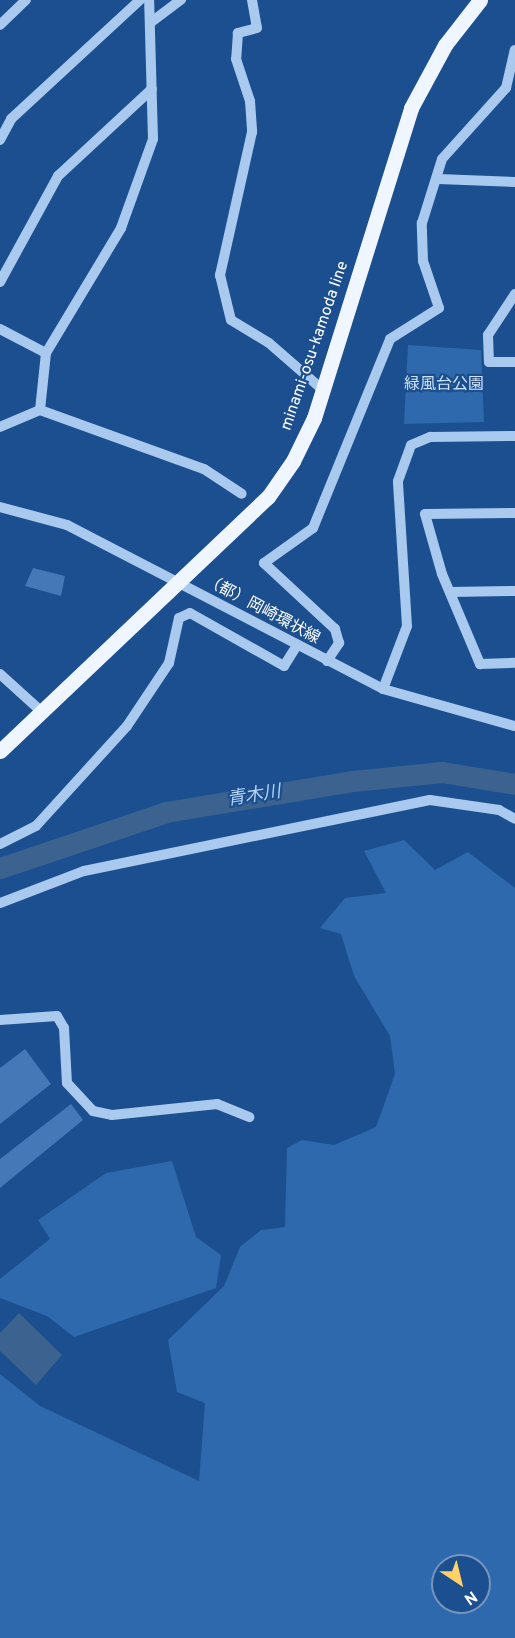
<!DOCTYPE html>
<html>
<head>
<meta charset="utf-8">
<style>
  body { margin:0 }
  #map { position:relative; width:515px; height:1638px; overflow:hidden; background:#1b4f8f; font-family:Overpass,"Noto Sans JP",sans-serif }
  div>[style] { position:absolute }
  .green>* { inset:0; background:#2e69ad }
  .water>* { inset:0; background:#3c6290 }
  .river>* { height:21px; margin:-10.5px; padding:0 10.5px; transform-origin:10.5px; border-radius:10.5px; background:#3c6290 }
  .building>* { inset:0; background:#4478b7 }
  .minor>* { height:10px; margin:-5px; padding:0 5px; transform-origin:5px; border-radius:5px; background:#a9c9ee }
  .major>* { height:15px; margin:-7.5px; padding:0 7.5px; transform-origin:7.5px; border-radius:7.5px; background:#f0f6ff }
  span { translate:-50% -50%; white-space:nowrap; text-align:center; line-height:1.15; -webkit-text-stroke:4.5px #1b4f8f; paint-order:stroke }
  .street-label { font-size:16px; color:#fff }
  .park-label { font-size:16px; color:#cfe3fa }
  .water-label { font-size:18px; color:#b5d3f5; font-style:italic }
  .north { position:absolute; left:431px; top:1554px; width:60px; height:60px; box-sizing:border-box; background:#1b4f8f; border:2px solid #7695bc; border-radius:50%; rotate:145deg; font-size:16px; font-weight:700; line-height:24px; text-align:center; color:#fff }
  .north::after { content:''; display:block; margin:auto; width:21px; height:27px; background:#ffd166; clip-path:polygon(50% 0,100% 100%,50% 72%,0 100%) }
</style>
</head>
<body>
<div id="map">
  <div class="green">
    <div style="clip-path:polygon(408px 345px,481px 350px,484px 422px,404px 424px)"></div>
    <div style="clip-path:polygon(evenodd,404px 840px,435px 870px,468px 852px,515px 888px,515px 1638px,0 1638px,0 1374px,40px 1406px,199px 1481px,205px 1403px,177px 1392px,168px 1340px,224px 1286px,240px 1247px,261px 1230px,285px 1227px,287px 1148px,302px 1140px,334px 1145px,376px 1127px,395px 1074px,390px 1036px,354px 976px,341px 934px,320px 928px,345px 898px,386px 893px,364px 851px,404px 840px,443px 1566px,479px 1566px,479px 1602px,443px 1602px,443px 1566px)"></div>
    <div style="clip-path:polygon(172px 1161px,196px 1237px,221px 1255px,216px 1288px,74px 1337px,47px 1316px,0 1298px,0 1279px,50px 1239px,38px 1220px,106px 1173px)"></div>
  </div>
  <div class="water">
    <div style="clip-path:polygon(19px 1313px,62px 1355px,36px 1385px,0 1351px,0 1333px)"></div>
  </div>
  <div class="river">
    <div style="left:0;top:868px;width:175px;rotate:-18.6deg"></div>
    <div style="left:166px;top:812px;width:190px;rotate:-9.4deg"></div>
    <div style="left:353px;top:781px;width:89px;rotate:-5.8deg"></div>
    <div style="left:442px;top:772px;width:74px;rotate:9.3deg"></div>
  </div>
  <div class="building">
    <div style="clip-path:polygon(33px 568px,65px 576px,61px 596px,25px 586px)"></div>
    <div style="clip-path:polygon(25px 1049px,51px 1084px,0 1124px,0 1068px)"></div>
    <div style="clip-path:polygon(71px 1104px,83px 1120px,0 1188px,0 1159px)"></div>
  </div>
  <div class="minor">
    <div style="left:252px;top:0;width:28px;rotate:80deg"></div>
    <div style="left:257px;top:28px;width:20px;rotate:165deg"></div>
    <div style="left:238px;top:33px;width:26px;rotate:94deg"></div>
    <div style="left:236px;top:59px;width:44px;rotate:71.6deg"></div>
    <div style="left:250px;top:101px;width:31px;rotate:86deg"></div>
    <div style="left:252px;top:132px;width:147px;rotate:102.6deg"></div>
    <div style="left:220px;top:275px;width:46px;rotate:76.3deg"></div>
    <div style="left:231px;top:320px;width:44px;rotate:31.2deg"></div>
    <div style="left:269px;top:343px;width:70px;rotate:41deg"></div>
    <div style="left:150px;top:23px;width:39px;rotate:-37deg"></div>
    <div style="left:0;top:25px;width:36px;rotate:-44deg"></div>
    <div style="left:0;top:140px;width:24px;rotate:-62deg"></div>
    <div style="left:11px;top:119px;width:176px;rotate:-42.7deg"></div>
    <div style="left:438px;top:179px;width:77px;rotate:2.2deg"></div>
    <div style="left:0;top:282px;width:121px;rotate:-61.3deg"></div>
    <div style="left:58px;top:176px;width:128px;rotate:-42.8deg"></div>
    <div style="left:515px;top:294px;width:49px;rotate:123.4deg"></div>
    <div style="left:488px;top:335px;width:27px;rotate:88deg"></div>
    <div style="left:489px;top:362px;width:26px"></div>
    <div style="left:0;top:329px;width:52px;rotate:27.6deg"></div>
    <div style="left:40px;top:410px;width:57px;rotate:-84deg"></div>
    <div style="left:46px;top:353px;width:146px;rotate:-59deg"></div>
    <div style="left:121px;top:228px;width:95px;rotate:-70.2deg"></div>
    <div style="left:153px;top:139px;width:139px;rotate:-91.6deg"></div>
    <div style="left:0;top:427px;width:43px;rotate:-23deg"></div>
    <div style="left:40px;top:410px;width:174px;rotate:19.8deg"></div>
    <div style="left:204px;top:469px;width:45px;rotate:33.3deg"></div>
    <div style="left:0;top:507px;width:69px;rotate:15deg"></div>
    <div style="left:67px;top:525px;width:356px;rotate:27.4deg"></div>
    <div style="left:383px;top:689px;width:137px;rotate:15.7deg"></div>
    <div style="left:515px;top:513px;width:90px;rotate:179.4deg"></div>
    <div style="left:425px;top:514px;width:62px;rotate:74.2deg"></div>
    <div style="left:442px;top:574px;width:98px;rotate:67.1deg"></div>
    <div style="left:480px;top:664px;width:35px;rotate:-2deg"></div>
    <div style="left:450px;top:592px;width:65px;rotate:-0.9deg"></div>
    <div style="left:327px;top:661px;width:22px;rotate:-56deg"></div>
    <div style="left:339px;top:643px;width:15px;rotate:-106deg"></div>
    <div style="left:335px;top:629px;width:97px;rotate:-137.1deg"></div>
    <div style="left:264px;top:563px;width:60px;rotate:-35.5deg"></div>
    <div style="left:313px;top:528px;width:204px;rotate:-67.8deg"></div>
    <div style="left:390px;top:339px;width:58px;rotate:-32.3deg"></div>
    <div style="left:439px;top:308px;width:50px;rotate:-108.8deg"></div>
    <div style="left:423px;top:261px;width:38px;rotate:-92deg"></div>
    <div style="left:422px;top:223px;width:67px;rotate:-72.6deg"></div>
    <div style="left:442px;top:159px;width:96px;rotate:-48deg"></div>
    <div style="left:506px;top:88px;width:39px;rotate:-77deg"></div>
    <div style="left:0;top:674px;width:57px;rotate:42.1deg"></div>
    <div style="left:383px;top:689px;width:67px;rotate:-69.1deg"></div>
    <div style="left:407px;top:626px;width:145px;rotate:-93.6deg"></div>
    <div style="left:398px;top:481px;width:38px;rotate:-70deg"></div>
    <div style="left:411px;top:445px;width:21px;rotate:-23deg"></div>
    <div style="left:430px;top:437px;width:85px;rotate:-0.7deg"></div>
    <div style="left:0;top:844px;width:40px;rotate:-26.6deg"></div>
    <div style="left:36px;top:826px;width:135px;rotate:-47.7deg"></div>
    <div style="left:127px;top:726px;width:76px;rotate:-56.3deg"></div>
    <div style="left:169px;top:663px;width:46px;rotate:-77.5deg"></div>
    <div style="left:179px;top:618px;width:12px;rotate:-24deg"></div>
    <div style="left:190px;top:613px;width:108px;rotate:29.4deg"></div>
    <div style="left:284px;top:666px;width:25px;rotate:-58deg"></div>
    <div style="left:0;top:903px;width:90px;rotate:-20.9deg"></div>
    <div style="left:84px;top:871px;width:353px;rotate:-11.6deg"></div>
    <div style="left:430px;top:800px;width:70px;rotate:8.2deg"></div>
    <div style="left:499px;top:810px;width:18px;rotate:29deg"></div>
    <div style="left:0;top:1020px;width:57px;rotate:-4deg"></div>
    <div style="left:57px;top:1016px;width:14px;rotate:60deg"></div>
    <div style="left:64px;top:1028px;width:55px;rotate:86.9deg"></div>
    <div style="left:67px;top:1083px;width:38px;rotate:47deg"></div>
    <div style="left:93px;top:1111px;width:19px;rotate:12deg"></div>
    <div style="left:112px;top:1115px;width:106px;rotate:-6deg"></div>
    <div style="left:217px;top:1104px;width:35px;rotate:22deg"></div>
  </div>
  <div class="major">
    <div style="left:0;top:751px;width:369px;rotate:-43.5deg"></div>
    <div style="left:268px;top:497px;width:44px;rotate:-55.2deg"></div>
    <div style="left:293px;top:461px;width:48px;rotate:-64deg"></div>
    <div style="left:314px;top:418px;width:325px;rotate:-72.6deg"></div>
    <div style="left:411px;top:108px;width:72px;rotate:-61.6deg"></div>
    <div style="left:445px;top:45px;width:57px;rotate:-52.1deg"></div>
  </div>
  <div class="street-label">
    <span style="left:315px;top:346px;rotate:-71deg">minami-osu-kamoda line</span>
    <span style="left:262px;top:610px;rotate:28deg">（都）岡崎環状線</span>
  </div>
  <div class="park-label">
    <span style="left:444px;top:385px">緑風台公園</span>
  </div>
  <div class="water-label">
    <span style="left:254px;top:797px;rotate:-9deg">青木川</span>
  </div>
  <div class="north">N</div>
</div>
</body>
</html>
